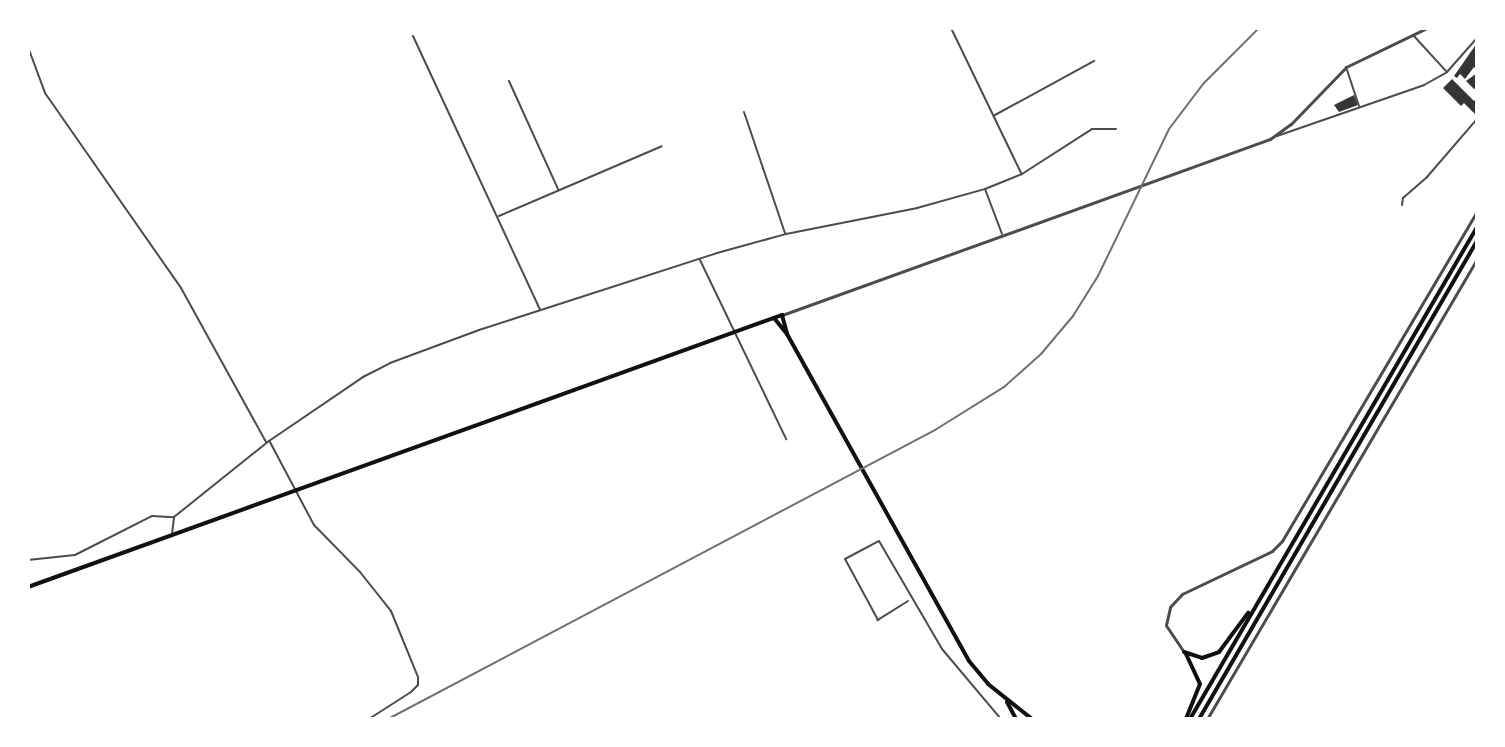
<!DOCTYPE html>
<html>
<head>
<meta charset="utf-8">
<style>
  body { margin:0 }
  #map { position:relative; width:1505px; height:747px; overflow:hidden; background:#fff; font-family:"Titillium Web",sans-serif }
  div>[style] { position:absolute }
  .building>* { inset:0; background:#353535 }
  .pedestrian>* { height:2px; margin:-1px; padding:0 1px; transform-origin:1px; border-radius:1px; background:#4c4c4c }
  .minor>* { height:2px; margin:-1px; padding:0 1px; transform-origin:1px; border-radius:1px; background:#4c4c4c }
  .tertiary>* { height:3px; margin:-1.5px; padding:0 1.5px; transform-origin:1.5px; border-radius:1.5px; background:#4c4c4c }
  .secondary>* { height:4px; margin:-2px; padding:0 2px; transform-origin:2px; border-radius:2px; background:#111 }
  .trunk>* { height:4px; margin:-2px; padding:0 2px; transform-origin:2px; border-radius:2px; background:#111 }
  .rail>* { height:2px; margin:-1px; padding:0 1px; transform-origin:1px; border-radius:1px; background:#707070 }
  span { translate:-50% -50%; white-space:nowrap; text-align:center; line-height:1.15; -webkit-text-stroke:7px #fff; paint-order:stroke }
  .frame { position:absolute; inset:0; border:30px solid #fff; pointer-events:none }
</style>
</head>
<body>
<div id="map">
  <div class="building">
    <div style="clip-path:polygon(1477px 43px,1477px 70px,1474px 67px,1465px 79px,1460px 74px,1457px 78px,1454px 76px)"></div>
    <div style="clip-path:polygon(1477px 73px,1477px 88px,1474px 89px,1466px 81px)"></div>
    <div style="clip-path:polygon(1452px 79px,1474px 101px,1477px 98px,1476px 115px,1464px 103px,1461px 106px,1443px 88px)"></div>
    <div style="clip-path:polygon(1354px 95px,1358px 105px,1339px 112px,1334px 105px)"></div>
  </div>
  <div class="pedestrian">
    <div style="left:1413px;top:35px;width:49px;rotate:47.5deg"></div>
    <div style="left:1346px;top:67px;width:41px;rotate:71.6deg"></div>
    <div style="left:1277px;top:136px;width:156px;rotate:-19.1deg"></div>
    <div style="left:1424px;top:85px;width:26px;rotate:-29deg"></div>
    <div style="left:1447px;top:72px;width:45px;rotate:-48.6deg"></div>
  </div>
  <div class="minor">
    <div style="left:951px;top:28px;width:161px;rotate:64.2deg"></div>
    <div style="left:413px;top:36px;width:301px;rotate:65.1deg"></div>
    <div style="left:28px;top:47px;width:49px;rotate:69.7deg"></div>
    <div style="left:45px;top:93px;width:238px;rotate:55.1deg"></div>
    <div style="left:181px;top:288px;width:176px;rotate:61.1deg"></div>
    <div style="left:509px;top:81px;width:119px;rotate:65.6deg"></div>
    <div style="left:744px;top:112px;width:128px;rotate:71.3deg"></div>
    <div style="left:995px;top:115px;width:113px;rotate:-28.6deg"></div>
    <div style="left:985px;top:189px;width:48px;rotate:69.3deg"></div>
    <div style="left:1402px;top:205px;width:7px;rotate:-82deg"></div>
    <div style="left:1403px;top:198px;width:32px;rotate:-41deg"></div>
    <div style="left:1427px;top:177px;width:77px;rotate:-49.2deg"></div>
    <div style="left:499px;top:216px;width:177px;rotate:-23.2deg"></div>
    <div style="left:700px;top:260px;width:199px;rotate:64.3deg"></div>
    <div style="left:270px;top:442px;width:94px;rotate:62.1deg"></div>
    <div style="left:314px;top:525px;width:66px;rotate:45.6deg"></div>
    <div style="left:360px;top:572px;width:50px;rotate:51.5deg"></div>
    <div style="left:391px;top:611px;width:71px;rotate:67.8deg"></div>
    <div style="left:418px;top:677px;width:8px;rotate:90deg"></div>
    <div style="left:418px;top:685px;width:10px;rotate:135deg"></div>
    <div style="left:411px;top:692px;width:50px;rotate:147.3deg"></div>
    <div style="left:172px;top:534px;width:17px;rotate:-83deg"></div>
    <div style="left:28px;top:560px;width:47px;rotate:-6.1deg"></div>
    <div style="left:75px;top:555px;width:86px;rotate:-26.9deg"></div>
    <div style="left:152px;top:516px;width:22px;rotate:3deg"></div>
    <div style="left:174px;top:517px;width:122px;rotate:-38.7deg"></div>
    <div style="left:269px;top:441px;width:114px;rotate:-34.2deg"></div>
    <div style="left:363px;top:377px;width:30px;rotate:-27deg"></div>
    <div style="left:390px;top:363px;width:95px;rotate:-20.3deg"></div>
    <div style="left:479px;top:330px;width:250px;rotate:-17.9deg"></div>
    <div style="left:717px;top:253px;width:72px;rotate:-15.4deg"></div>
    <div style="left:786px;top:234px;width:134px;rotate:-11.2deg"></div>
    <div style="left:917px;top:208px;width:71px;rotate:-15.6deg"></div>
    <div style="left:985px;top:189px;width:40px;rotate:-22deg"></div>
    <div style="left:1022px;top:174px;width:83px;rotate:-32.7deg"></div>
    <div style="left:1092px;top:129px;width:24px"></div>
    <div style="left:908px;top:601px;width:36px;rotate:148deg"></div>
    <div style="left:878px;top:620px;width:69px;rotate:-118.4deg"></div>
    <div style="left:845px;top:559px;width:38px;rotate:-28deg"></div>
    <div style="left:879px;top:541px;width:125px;rotate:59.7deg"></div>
    <div style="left:942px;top:649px;width:92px;rotate:49.9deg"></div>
  </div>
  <div class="tertiary">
    <div style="left:782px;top:315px;width:519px;rotate:-19.83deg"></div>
    <div style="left:1270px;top:139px;width:26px;rotate:-36deg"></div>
    <div style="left:1291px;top:124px;width:79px;rotate:-46deg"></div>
    <div style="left:1346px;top:67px;width:90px;rotate:-25.7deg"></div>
    <div style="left:1184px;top:652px;width:32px;rotate:-124deg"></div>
    <div style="left:1166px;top:625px;width:18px;rotate:-77deg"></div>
    <div style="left:1170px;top:607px;width:18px;rotate:-47deg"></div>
    <div style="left:1182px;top:594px;width:100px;rotate:-25.5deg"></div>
    <div style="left:1272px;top:551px;width:14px;rotate:-45deg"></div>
    <div style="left:1282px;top:541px;width:383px;rotate:-59.4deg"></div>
    <div style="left:1207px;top:719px;width:533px;rotate:-59.59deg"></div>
  </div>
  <div class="secondary">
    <div style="left:774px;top:318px;width:21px;rotate:51deg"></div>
    <div style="left:787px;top:334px;width:374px;rotate:60.9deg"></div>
    <div style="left:969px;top:661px;width:30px;rotate:50deg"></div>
    <div style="left:988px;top:684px;width:56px;rotate:38.5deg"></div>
    <div style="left:28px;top:587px;width:802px;rotate:-19.84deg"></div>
    <div style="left:782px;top:315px;width:20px;rotate:75deg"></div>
    <div style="left:1007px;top:702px;width:19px;rotate:62deg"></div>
  </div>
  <div class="trunk">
    <div style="left:1184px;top:652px;width:19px;rotate:18deg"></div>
    <div style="left:1202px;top:658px;width:18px;rotate:-19deg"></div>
    <div style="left:1219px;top:652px;width:49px;rotate:-53.4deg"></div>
    <div style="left:1186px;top:654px;width:33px;rotate:65deg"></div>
    <div style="left:1200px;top:684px;width:38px;rotate:112deg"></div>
    <div style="left:1190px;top:719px;width:570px;rotate:-59.74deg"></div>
    <div style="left:1199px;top:719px;width:553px;rotate:-59.82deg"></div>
  </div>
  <div class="rail">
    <div style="left:388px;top:719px;width:619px;rotate:-27.85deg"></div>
    <div style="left:935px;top:430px;width:81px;rotate:-31.9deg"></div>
    <div style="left:1004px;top:387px;width:50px;rotate:-41.7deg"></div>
    <div style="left:1041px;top:354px;width:50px;rotate:-49.9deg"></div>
    <div style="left:1073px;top:316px;width:47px;rotate:-58deg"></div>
    <div style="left:1098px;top:276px;width:163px;rotate:-64.2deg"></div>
    <div style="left:1169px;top:129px;width:56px;rotate:-52.9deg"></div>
    <div style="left:1203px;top:84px;width:79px;rotate:-45deg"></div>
  </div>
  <div class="frame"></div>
</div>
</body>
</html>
